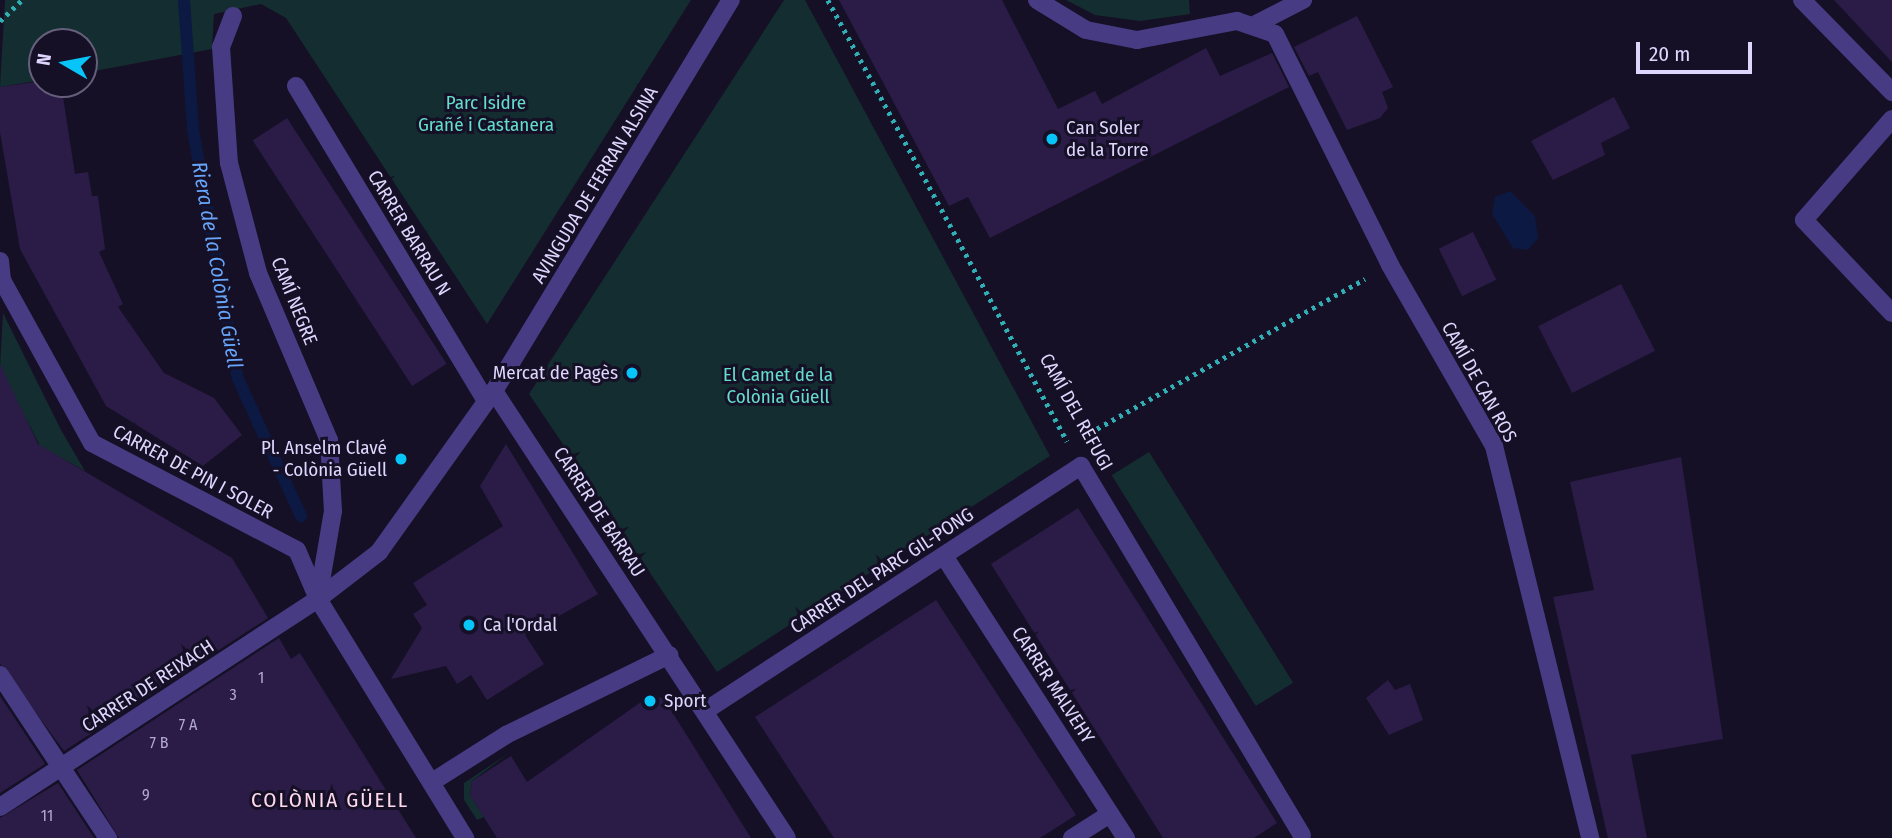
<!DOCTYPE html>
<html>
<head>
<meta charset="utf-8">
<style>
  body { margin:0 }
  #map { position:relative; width:1892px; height:838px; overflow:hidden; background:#161026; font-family:"Fira Sans Condensed",sans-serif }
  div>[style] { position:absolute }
  .green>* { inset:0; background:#132d30; transform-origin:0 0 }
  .water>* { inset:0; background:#0c1943 }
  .stream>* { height:12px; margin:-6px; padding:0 6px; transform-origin:6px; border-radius:6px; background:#0c1943 }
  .building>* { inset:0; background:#2a1c46; transform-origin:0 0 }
  .path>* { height:4.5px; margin-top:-2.25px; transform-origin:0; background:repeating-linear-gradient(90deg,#32aeb5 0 3.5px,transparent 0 8.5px) }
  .lane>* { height:18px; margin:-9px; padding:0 9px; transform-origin:9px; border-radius:9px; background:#473c84 }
  .street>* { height:18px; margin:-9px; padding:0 9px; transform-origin:9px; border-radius:9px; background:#473c84 }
  .dots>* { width:19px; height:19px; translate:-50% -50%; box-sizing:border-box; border:4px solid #161026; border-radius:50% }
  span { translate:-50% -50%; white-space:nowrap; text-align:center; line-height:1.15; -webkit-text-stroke:6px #161026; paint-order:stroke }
  .number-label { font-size:16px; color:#b2a8d0 }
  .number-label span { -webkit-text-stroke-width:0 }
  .park-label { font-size:19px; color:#63ddcd }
  .poi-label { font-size:19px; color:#dfd6fe }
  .left { translate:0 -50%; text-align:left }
  .right { translate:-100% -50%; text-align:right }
  .street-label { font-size:19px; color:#dfd6fe }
  .water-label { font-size:21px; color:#67a5fb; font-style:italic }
  .neighbourhood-label { font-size:21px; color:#fed8ec; letter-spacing:2px }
  .north { position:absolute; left:28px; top:28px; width:70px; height:70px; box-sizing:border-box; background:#161026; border:2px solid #665f7c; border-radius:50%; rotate:280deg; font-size:19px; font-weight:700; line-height:28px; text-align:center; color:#dfd6fe }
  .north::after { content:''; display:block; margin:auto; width:24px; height:32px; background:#07c4f9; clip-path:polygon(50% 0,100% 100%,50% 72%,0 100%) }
  .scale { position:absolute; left:1636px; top:42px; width:116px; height:32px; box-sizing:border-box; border:4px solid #dfd6fe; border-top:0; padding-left:9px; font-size:21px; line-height:24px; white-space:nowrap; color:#dfd6fe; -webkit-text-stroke:5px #161026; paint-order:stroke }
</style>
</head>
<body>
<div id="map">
  <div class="green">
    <div style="clip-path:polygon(5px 0,691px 0,487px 324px,286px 18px,261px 4px,214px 14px,212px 49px,84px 73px,84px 42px,42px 42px,42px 80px,0 87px)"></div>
    <div style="clip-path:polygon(784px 0,805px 0,1050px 456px,717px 672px,529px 394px)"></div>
    <div style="clip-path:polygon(1066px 0,1189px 0,1190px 14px,1140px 21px,1095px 15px)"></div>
    <div style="clip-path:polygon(3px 313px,61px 430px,85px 471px,40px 446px,0 368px)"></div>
    <div style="left:1149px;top:452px;width:272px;height:44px;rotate:58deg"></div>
    <div style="clip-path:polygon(509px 753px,472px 781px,470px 795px,484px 817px,477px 820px,464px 800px,464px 783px)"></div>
  </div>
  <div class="water">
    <div style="clip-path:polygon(1510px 191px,1535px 216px,1538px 238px,1528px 250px,1513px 248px,1492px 214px,1495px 197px)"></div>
  </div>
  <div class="stream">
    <div style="left:184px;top:0;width:130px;rotate:86deg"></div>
    <div style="left:193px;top:130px;width:253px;rotate:79.8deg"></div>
    <div style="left:238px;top:379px;width:151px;rotate:65.3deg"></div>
  </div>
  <div class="building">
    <div style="clip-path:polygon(839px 0,1002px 0,1058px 109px,1095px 91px,1102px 104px,1206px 48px,1220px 76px,1272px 53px,1289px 87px,990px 238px,968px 197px,949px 206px)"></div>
    <div style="clip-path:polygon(1834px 0,1892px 0,1892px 62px)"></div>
    <div style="clip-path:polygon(1357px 16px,1393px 87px,1382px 92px,1388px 108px,1380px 118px,1347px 130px,1318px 72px,1309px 76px,1294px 47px)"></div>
    <div style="clip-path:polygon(42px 81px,61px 84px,75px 174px,88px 172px,92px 196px,98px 196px,105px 249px,99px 252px,123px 304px,118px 307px,164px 373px,214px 398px,242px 435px,203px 466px,106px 406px,20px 249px,0 132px,0 87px)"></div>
    <div style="clip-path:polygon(1614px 97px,1630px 128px,1601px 143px,1605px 155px,1553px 180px,1531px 141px)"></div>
    <div style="left:287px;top:118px;width:293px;height:41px;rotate:57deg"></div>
    <div style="left:1473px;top:232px;width:53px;height:38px;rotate:64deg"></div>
    <div style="left:1621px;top:284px;width:75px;height:93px;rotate:63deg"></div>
    <div style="clip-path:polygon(0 364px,38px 444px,232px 558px,268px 618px,64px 751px,0 664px)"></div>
    <div style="clip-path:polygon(506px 444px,598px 594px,525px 635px,544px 664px,487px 700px,471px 675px,457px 684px,446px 666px,391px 679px,422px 628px,413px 614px,427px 605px,413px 583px,503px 526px,480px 486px)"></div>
    <div style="clip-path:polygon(1681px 457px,1723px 739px,1631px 755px,1647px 838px,1608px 838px,1553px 597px,1594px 590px,1570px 482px)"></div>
    <div style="clip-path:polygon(1078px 508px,1277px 823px,1254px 838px,1163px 838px,991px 564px)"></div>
    <div style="clip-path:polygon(936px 600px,1076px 815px,1040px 838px,834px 838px,755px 717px)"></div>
    <div style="clip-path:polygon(279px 638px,291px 659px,300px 653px,416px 838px,119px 838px,77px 770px)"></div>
    <div style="clip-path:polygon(1388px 680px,1395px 690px,1410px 684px,1423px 720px,1389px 735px,1366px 698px)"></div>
    <div style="clip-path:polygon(651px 695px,664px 699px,751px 838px,497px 838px,470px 795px,472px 781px,511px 756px,527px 782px)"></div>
    <div style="clip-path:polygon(0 696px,45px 764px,0 793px)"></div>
    <div style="clip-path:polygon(58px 783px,94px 838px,0 838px,0 818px)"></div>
  </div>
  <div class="path">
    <div style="left:828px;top:0;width:502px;rotate:61.54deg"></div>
    <div style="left:0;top:21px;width:30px;rotate:-44deg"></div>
    <div style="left:1082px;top:437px;width:324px;rotate:-29.2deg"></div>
  </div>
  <div class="lane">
    <div style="left:1802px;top:0;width:129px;rotate:45.6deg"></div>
    <div style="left:233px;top:16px;width:33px;rotate:111deg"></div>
    <div style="left:221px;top:47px;width:116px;rotate:86.1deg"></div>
    <div style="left:229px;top:163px;width:114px;rotate:75.2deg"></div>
    <div style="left:258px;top:273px;width:181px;rotate:67deg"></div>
    <div style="left:329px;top:440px;width:71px;rotate:86.8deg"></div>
    <div style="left:333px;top:511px;width:89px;rotate:99.7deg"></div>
    <div style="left:1256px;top:24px;width:53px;rotate:-27.1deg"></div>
    <div style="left:296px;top:86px;width:368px;rotate:58.9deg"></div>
    <div style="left:1892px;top:119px;width:134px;rotate:131.1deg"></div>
    <div style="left:1804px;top:220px;width:128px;rotate:46.6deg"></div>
    <div style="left:1081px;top:466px;width:430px;rotate:59.1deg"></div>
  </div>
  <div class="street">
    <div style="left:1037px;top:0;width:57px;rotate:31.5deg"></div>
    <div style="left:1086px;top:30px;width:52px;rotate:11.1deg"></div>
    <div style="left:1137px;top:40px;width:102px;rotate:-10.8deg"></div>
    <div style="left:1237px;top:21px;width:40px;rotate:18.9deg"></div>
    <div style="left:1275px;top:34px;width:258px;rotate:63.5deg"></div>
    <div style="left:1390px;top:265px;width:209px;rotate:60.1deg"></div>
    <div style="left:1494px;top:446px;width:404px;rotate:76.2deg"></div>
    <div style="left:0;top:261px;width:19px;rotate:84deg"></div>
    <div style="left:2px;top:280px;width:186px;rotate:61.1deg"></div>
    <div style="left:92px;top:443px;width:231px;rotate:27.6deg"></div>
    <div style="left:297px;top:550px;width:53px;rotate:66.8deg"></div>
    <div style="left:318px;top:599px;width:281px;rotate:58.4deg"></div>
    <div style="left:494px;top:391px;width:534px;rotate:56.76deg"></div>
    <div style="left:944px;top:556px;width:336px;rotate:57.2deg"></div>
    <div style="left:0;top:675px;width:196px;rotate:56.5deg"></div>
    <div style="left:705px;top:711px;width:449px;rotate:-33.1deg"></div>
    <div style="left:432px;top:782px;width:88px;rotate:-32.4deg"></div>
    <div style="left:506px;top:735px;width:182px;rotate:-26.1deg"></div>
    <div style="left:0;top:807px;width:380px;rotate:-33.2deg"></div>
    <div style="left:318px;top:599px;width:77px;rotate:-37.6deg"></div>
    <div style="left:379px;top:552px;width:198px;rotate:-54.5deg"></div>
    <div style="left:494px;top:391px;width:457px;rotate:-58.8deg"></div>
    <div style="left:1072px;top:838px;width:45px;rotate:-32.3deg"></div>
  </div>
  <div class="dots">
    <div style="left:1052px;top:139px;background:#07c4f9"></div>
    <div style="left:632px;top:373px;background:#07c4f9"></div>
    <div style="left:401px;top:459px;background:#07c4f9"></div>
    <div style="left:469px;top:625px;background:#07c4f9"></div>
    <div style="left:650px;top:701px;background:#07c4f9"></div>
  </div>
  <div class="number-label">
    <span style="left:261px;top:678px">1</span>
    <span style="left:233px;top:695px">3</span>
    <span style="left:188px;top:725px">7 A</span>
    <span style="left:159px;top:743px">7 B</span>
    <span style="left:146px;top:795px">9</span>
    <span style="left:47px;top:816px">11</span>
  </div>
  <div class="park-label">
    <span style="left:486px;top:114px">Parc Isidre<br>Grañé i Castanera</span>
    <span style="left:778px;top:386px">El Camet de la<br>Colònia Güell</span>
  </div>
  <div class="poi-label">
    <span class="left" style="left:1066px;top:139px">Can Soler<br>de la Torre</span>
    <span class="right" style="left:618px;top:373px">Mercat de Pagès</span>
    <span class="right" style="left:387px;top:459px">Pl. Anselm Clavé<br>- Colònia Güell</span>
    <span class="left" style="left:483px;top:625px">Ca l'Ordal</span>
    <span class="left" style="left:664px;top:701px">Sport</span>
  </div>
  <div class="street-label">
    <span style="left:595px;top:185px;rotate:-59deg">AVINGUDA DE FERRAN ALSINA</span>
    <span style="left:409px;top:233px;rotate:59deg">CARRER BARRAU N</span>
    <span style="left:294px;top:301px;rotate:68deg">CAMÍ NEGRE</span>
    <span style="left:1479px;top:382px;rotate:61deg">CAMÍ DE CAN ROS</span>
    <span style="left:1076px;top:412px;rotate:61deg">CAMÍ DEL REFUGI</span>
    <span style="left:193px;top:472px;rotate:28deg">CARRER DE PIN I SOLER</span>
    <span style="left:599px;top:512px;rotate:57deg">CARRER DE BARRAU</span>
    <span style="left:882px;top:571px;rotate:-33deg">CARRER DEL PARC GIL-PONG</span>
    <span style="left:1053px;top:685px;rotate:57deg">CARRER MALVEHY</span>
    <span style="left:148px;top:686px;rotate:-33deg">CARRER DE REIXACH</span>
  </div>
  <div class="water-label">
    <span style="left:217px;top:265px;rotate:80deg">Riera de la Colònia Güell</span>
  </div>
  <div class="neighbourhood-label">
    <span style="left:330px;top:800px">COLÒNIA GÜELL</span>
  </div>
  <div class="north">N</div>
  <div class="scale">20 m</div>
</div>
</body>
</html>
